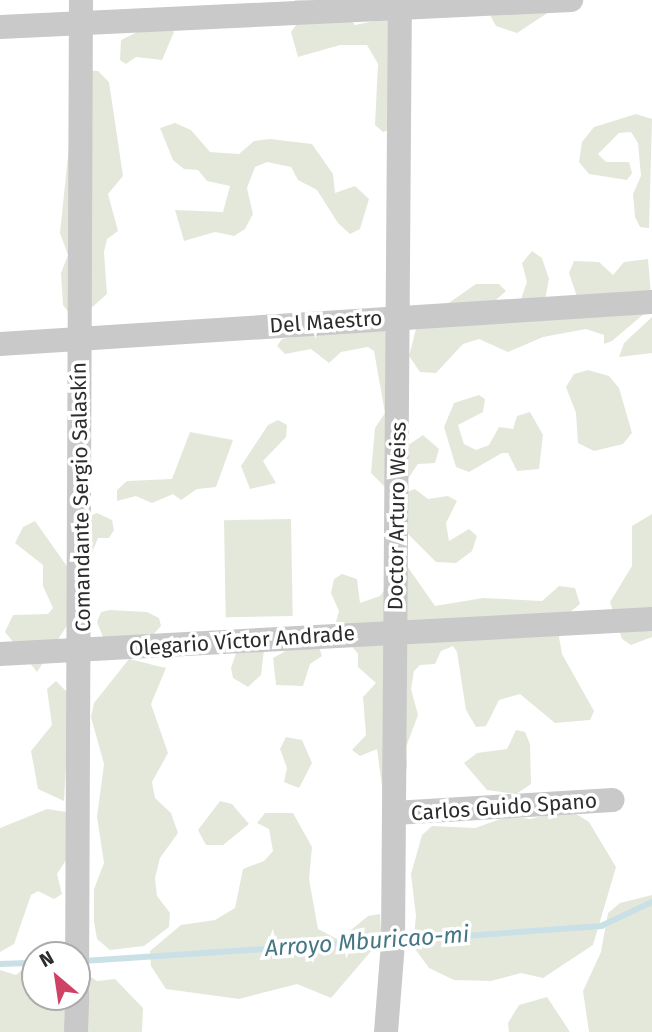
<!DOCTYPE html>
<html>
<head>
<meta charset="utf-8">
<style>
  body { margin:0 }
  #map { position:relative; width:652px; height:1032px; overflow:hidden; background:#fff; font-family:"Fira Sans",sans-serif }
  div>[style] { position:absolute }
  .green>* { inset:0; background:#e4e8db; transform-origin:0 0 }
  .stream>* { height:6px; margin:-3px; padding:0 3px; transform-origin:3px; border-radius:3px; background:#c9e0e6 }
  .minor>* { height:24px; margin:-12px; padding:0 12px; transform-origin:12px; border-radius:12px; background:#c9c9c9 }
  span { translate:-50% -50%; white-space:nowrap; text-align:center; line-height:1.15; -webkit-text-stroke:7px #fff; paint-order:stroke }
  .street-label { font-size:21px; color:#2c2c2c }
  .water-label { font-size:23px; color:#447784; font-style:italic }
  .north { position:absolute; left:21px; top:941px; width:70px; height:70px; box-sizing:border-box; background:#fff; border:2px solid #ababab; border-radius:50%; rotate:331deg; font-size:19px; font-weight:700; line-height:28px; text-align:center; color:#2c2c2c }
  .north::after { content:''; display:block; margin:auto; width:24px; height:32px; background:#d04166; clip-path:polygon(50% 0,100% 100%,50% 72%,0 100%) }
</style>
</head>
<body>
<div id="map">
  <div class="green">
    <div style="clip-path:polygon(295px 0,358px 0,351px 20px,355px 25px,393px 17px,402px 125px,383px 132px,375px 125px,378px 64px,367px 45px,340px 45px,298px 57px,291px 32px,299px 21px)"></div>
    <div style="clip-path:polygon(558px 6px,517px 33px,496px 26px,490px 15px)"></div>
    <div style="clip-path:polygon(166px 18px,174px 32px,162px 60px,136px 57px,126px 64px,120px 60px,121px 40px)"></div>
    <div style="clip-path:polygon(77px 70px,98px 71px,109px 82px,123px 176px,108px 194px,118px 231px,107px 239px,104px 252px,107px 294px,88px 311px,69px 313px,63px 305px,61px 273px,68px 255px,60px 233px)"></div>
    <div style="clip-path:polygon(636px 114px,652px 119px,649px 228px,640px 227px,635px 217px,633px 194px,641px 176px,638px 143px,631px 132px,619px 133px,598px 154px,606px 162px,629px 162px,632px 173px,627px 180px,589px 174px,579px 162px,582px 142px,594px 127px)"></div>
    <div style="clip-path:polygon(175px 123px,191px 130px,210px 152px,239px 154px,254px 141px,270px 139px,312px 144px,333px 174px,335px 193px,355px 186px,369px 199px,360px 229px,350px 234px,338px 223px,317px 190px,298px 180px,291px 167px,267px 162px,255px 167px,247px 188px,253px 214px,245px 229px,234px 236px,215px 232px,184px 241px,175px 210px,223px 212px,230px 186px,207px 181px,198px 170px,184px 169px,173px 160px,160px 128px)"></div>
    <div style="clip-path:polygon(532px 251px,542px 258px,549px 279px,545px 300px,577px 297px,569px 273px,574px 261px,599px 262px,613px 275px,624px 262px,648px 259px,652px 307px,612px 341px,604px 344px,604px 335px,586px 329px,543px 337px,508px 352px,479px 339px,463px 344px,436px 373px,420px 372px,409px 356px,417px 325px,476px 284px,499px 284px,506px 291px,496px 300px,470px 303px,521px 299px,527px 282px,522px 263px)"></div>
    <div style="clip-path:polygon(652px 317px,652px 353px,619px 357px,624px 343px)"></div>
    <div style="clip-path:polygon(384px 331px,398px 337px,401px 440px,410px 444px,423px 435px,439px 449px,435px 463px,418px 464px,407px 480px,384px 486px,371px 473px,375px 428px,385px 413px,374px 351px,368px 347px,341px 352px,329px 363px,311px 349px,285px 354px,277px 346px,282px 339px,299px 336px)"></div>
    <div style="clip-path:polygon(588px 370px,609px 376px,619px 388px,632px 433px,623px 444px,594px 451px,578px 443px,576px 413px,566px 387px,574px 374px)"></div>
    <div style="clip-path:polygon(479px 395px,485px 399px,483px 412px,458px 425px,464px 444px,476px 450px,489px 445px,499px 427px,513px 429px,517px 416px,530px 412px,543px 435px,539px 469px,517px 471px,508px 453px,502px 453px,469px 472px,456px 467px,444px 427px,454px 403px)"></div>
    <div style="clip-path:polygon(278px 420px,287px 425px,286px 437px,263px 461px,276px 483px,250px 489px,241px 466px,268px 425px)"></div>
    <div style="clip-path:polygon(190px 432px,233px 440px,216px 487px,197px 489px,181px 500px,173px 494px,152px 503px,136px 496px,117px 501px,117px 490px,127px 481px,172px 479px)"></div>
    <div style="clip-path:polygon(415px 489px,428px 499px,448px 496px,457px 501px,446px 523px,449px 541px,469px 529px,477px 536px,472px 551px,456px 563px,436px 562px,405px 531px,404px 493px)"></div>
    <div style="clip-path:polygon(97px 513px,112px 520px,114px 530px,109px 538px,98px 538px,90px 558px,90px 516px)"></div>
    <div style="clip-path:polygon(652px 514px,652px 637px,631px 645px,622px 639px,610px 602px,632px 566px,632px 526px)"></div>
    <div style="left:291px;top:519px;width:97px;height:67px;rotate:89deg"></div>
    <div style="clip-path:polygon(35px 521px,71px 572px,68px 624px,37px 672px,5px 632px,13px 615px,48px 614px,53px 608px,43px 586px,43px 565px,15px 543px,23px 527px)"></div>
    <div style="clip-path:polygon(405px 563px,435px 606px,483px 598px,542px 601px,559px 586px,575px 588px,580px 604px,565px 616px,559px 637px,562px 654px,594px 711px,590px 720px,555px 723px,520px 694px,499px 700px,486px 726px,476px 727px,466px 710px,457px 652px,453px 646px,441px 651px,435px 664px,420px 665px,414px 671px,411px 689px,418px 715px,406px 747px,407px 768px,384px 801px,377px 749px,360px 756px,352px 750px,366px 735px,363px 697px,376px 683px,358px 667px,358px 654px,335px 625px,339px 611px,331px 593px,334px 579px,342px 574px,357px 579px,360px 603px,380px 596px)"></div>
    <div style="clip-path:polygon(110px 610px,147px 612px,159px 618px,161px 626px,151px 637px,105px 642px,97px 622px,101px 612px)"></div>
    <div style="clip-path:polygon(240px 641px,264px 649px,261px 675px,248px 687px,233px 678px,231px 668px)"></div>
    <div style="clip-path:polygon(293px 647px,319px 647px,322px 656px,310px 664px,303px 686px,276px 685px,273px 658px)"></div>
    <div style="clip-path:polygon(129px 659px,166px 668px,151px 704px,168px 753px,152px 782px,155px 798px,171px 813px,178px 833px,160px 858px,155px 878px,157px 896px,170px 913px,169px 927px,144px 946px,110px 950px,97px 939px,94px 921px,94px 889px,104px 863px,97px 817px,104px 764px,91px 717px,94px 703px)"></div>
    <div style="clip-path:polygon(56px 681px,70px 695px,64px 801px,38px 789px,31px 751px,52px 725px,47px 689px)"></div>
    <div style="clip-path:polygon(516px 730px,525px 732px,530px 744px,531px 784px,516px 794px,487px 790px,464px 763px,477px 753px,507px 749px)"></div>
    <div style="clip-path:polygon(286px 737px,302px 740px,312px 763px,299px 788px,284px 782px,287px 768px,280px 749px)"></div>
    <div style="clip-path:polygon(220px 801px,232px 804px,249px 824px,223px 845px,206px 845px,198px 830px)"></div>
    <div style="clip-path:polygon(47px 809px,67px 812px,70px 854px,57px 874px,62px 894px,54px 899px,38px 891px,31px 895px,14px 944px,0 952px,0 828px)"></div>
    <div style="clip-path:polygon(570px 810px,589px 822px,616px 867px,593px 945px,543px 978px,521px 973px,491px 981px,454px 980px,429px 968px,413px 946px,416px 916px,411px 874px,422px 835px,432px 826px,475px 828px,509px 816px,530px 819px)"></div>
    <div style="clip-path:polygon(265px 813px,293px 813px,312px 847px,309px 879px,318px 929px,339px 940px,368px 916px,380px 914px,381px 931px,372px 950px,331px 998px,297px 984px,239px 999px,166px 989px,151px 966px,150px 951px,181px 925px,215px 920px,235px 908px,243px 869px,264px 861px,273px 851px,269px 829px,257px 823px)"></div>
    <div style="clip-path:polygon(652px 895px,652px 1032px,589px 1032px,583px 991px,601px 952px,608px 913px,620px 903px)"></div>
    <div style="clip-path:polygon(35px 959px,35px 997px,77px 997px,80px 970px,97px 981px,115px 979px,143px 1008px,142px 1032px,0 1032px,0 970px,16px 975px)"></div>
    <div style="clip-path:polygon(547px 997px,570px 1032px,509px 1032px,508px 1023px,519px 1005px)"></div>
  </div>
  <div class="stream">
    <div style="left:397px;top:941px;width:205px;rotate:-4.2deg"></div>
    <div style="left:601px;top:926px;width:56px;rotate:-25.2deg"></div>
    <div style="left:83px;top:961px;width:305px;rotate:-3.8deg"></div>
    <div style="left:0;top:964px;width:35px;rotate:-2deg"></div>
  </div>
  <div class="minor">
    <div style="left:0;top:27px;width:572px;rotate:-2.71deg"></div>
    <div style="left:0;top:344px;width:653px;rotate:-3.69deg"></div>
    <div style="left:0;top:654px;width:653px;rotate:-3.07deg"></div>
    <div style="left:394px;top:813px;width:219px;rotate:-3.4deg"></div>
    <div style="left:77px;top:994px;width:994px;rotate:-89.77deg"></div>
    <div style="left:76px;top:1032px;width:35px;rotate:-88deg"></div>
    <div style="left:386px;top:1032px;width:88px;rotate:-85.5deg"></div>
    <div style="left:393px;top:944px;width:944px;rotate:-89.58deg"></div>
  </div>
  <div class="street-label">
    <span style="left:326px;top:322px;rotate:-4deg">Del Maestro</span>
    <span style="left:81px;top:497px;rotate:-91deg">Comandante Sergio Salaskín</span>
    <span style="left:397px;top:516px;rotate:-89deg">Doctor Arturo Weiss</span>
    <span style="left:242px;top:641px;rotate:-4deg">Olegario Víctor Andrade</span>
    <span style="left:504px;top:807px;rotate:-4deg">Carlos Guido Spano</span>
  </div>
  <div class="water-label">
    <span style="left:367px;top:941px;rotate:-4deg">Arroyo Mburicao-mi</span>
  </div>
  <div class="north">N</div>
</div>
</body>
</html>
